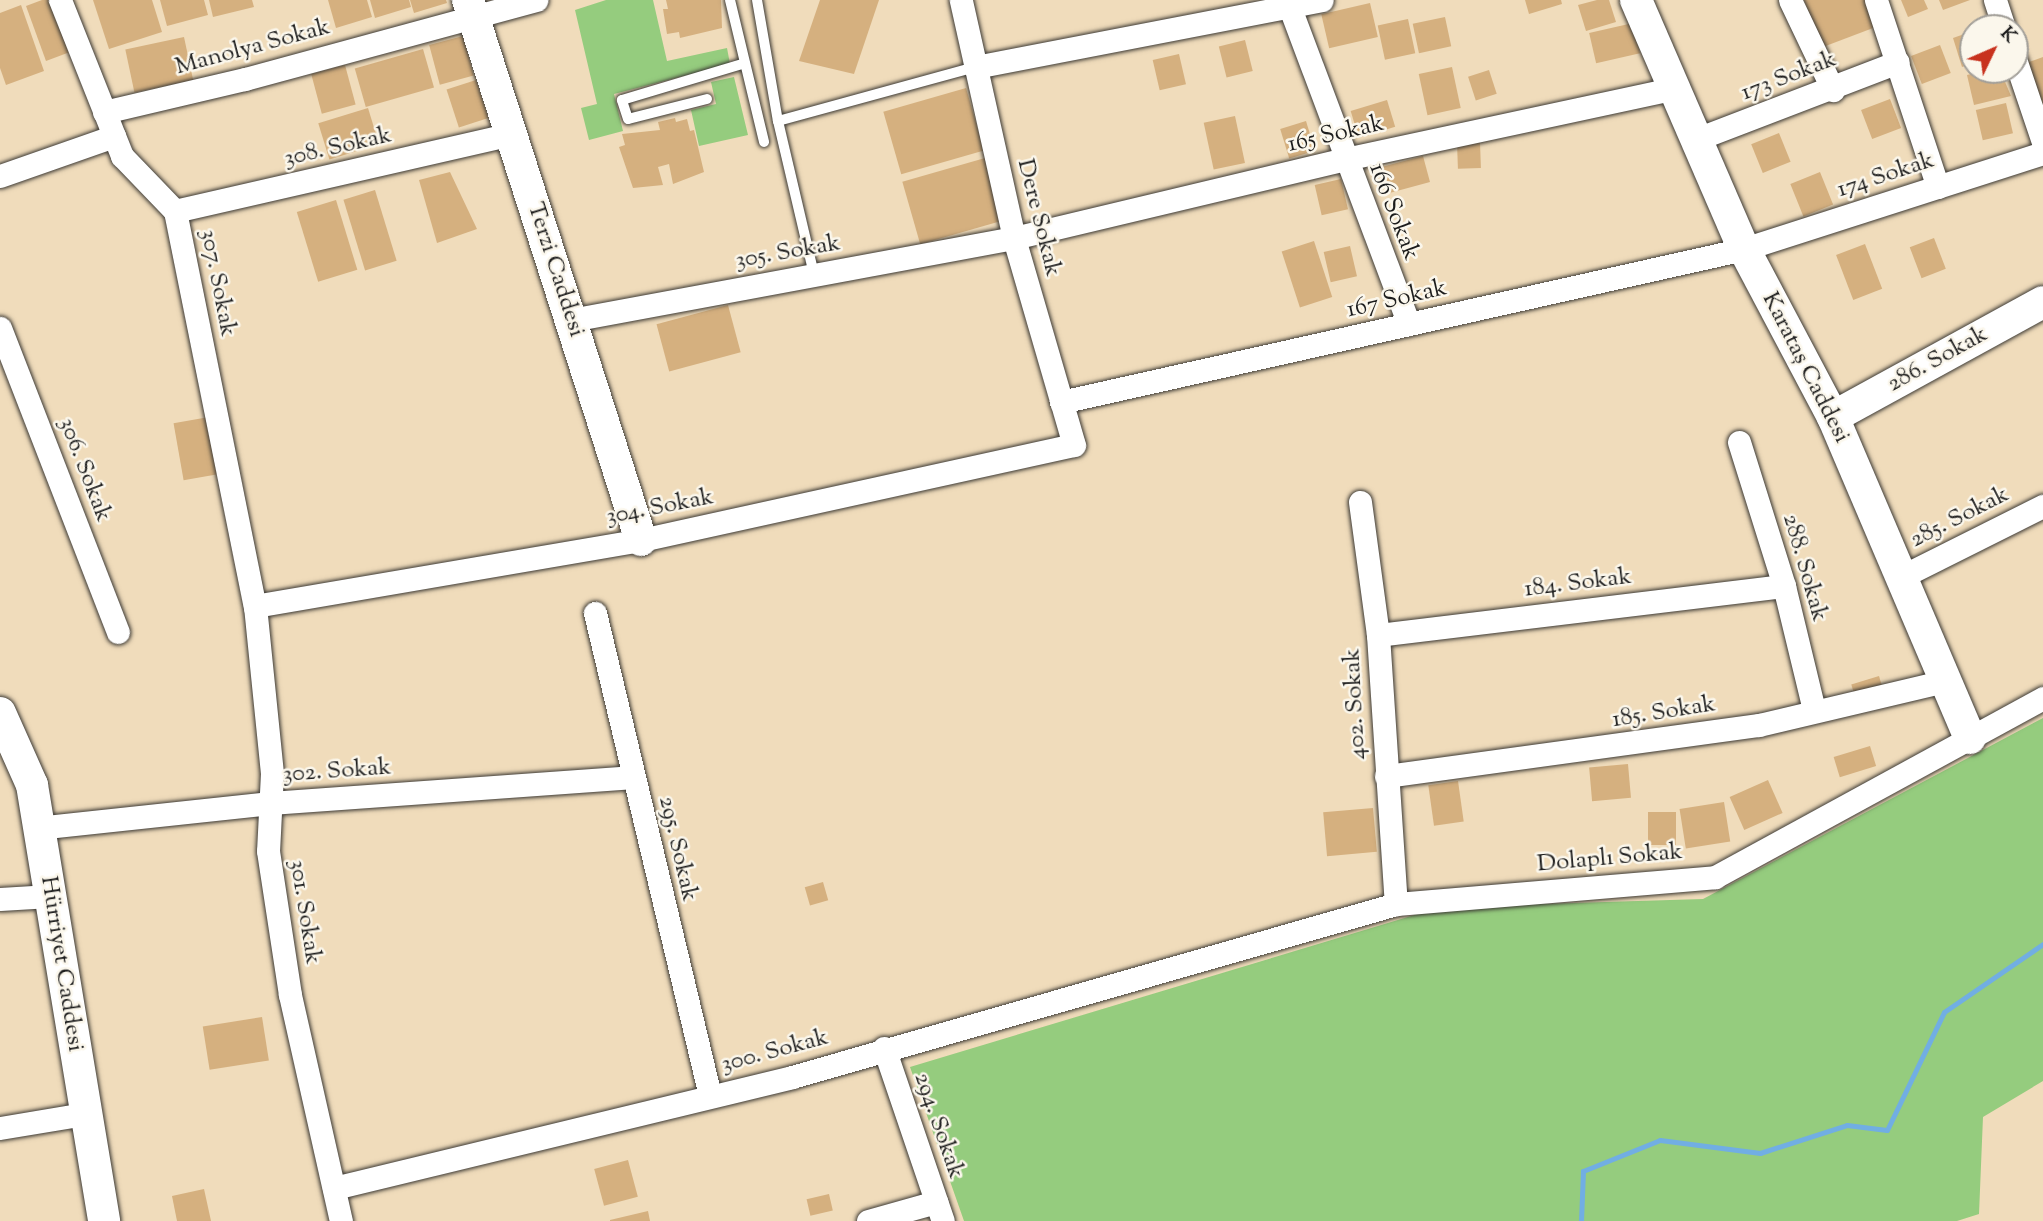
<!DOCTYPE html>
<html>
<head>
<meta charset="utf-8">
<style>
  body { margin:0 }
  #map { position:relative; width:2043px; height:1221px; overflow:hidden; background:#f0dcbb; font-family:"Sorts Mill Goudy",serif }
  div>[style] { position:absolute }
  .green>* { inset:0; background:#95cc7e }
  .stream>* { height:5px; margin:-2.5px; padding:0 2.5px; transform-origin:2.5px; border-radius:2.5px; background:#71aee3 }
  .building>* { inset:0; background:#d5b07f; transform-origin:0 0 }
  .roads { filter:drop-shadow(0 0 2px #3c3934) drop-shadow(0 0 2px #3c3934) }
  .lane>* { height:10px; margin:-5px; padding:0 5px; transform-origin:5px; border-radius:5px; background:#fff }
  .street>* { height:23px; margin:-11.5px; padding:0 11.5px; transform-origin:11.5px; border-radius:11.5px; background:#fff }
  .secondary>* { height:32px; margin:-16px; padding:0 16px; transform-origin:16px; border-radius:16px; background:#fff }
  span { translate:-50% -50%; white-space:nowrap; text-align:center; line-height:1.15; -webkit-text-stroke:5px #fbf7ec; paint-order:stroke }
  .street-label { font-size:24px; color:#1c1c1c }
  .north { position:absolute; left:1959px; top:14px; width:70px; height:70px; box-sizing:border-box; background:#fbf7ec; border:2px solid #a29f99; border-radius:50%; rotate:46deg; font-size:19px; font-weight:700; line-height:28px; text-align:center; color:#1c1c1c }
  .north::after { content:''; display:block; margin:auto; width:24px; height:32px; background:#c8321e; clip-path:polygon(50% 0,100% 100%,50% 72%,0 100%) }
</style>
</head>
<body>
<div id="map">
  <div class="green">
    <div style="clip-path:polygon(606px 0,653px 0,667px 61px,727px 48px,730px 64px,614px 94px,623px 131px,589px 140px,581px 108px,597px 104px,575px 10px)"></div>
    <div style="clip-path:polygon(734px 77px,748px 135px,699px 146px,691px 110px,716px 104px,711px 82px)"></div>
    <div style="clip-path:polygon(2043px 718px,2043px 1081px,1983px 1117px,1979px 1214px,1957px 1221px,964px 1221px,910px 1067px,1441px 907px,1703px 899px)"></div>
  </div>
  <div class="stream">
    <div style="left:1581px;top:1221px;width:50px;rotate:-87.7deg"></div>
    <div style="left:1583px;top:1171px;width:83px;rotate:-21.9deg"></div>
    <div style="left:1660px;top:1140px;width:101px;rotate:7.4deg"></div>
    <div style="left:1760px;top:1153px;width:91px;rotate:-17.8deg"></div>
    <div style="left:1847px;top:1125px;width:40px;rotate:7.1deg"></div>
    <div style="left:1887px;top:1130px;width:131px;rotate:-64.2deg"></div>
    <div style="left:1944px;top:1012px;width:120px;rotate:-34.5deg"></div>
  </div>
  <div class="building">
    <div style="clip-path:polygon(42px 0,52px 0,70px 52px,46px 61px,26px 6px)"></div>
    <div style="clip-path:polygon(93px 0,152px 0,162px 32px,109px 49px)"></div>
    <div style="clip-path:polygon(160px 0,204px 0,208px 15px,167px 26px)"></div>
    <div style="clip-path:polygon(209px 0,252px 0,254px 7px,213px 17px)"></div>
    <div style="clip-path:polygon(328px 0,367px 0,372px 17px,336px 28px)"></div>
    <div style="clip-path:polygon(370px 0,409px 0,411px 7px,375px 18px)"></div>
    <div style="clip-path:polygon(410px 0,446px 0,447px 3px,414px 13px)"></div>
    <div style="clip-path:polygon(666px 0,721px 0,722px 28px,680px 38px,679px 32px,667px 34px,663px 9px,668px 9px)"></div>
    <div style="clip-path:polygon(820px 0,879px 0,854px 74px,799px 61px)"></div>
    <div style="clip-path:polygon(1525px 0,1561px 0,1562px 4px,1529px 14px)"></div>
    <div style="clip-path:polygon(1597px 0,1609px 0,1616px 22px,1586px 31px,1578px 5px)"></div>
    <div style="clip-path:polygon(1804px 0,1871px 0,1881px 25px,1823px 47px)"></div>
    <div style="clip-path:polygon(1901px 0,1924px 0,1928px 9px,1908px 17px)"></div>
    <div style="clip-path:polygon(1939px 0,1970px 0,1943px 10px)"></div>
    <div style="left:1370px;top:3px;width:35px;height:50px;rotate:77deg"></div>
    <div style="clip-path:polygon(21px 5px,44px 71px,6px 85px,0 68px,0 13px)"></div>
    <div style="left:1445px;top:17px;width:30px;height:33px;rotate:78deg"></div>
    <div style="left:1408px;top:19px;width:35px;height:31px;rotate:78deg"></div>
    <div style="left:1633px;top:23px;width:31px;height:45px;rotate:77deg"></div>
    <div style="clip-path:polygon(1973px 31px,1973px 63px,1962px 67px,1953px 38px)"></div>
    <div style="left:463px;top:36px;width:41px;height:35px;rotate:75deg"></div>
    <div style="left:184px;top:37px;width:44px;height:60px;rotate:78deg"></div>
    <div style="left:1245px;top:40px;width:32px;height:27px;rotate:76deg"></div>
    <div style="left:1940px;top:45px;width:30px;height:31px;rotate:69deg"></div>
    <div style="left:423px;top:49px;width:40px;height:71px;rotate:74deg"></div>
    <div style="left:1179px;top:54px;width:31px;height:27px;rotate:77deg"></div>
    <div style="clip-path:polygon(2043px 57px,2043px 114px,2026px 63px)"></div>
    <div style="left:345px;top:65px;width:41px;height:35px;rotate:75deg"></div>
    <div style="left:1452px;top:67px;width:42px;height:34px;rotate:78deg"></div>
    <div style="left:1489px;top:70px;width:25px;height:22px;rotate:72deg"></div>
    <div style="clip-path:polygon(1986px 70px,2000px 70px,2011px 96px,1974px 105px,1967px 75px)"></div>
    <div style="left:476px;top:80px;width:40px;height:31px;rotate:72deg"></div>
    <div style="left:966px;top:88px;width:65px;height:86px;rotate:74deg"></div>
    <div style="left:1890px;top:99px;width:31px;height:31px;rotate:69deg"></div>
    <div style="left:1387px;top:100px;width:28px;height:38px;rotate:73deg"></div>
    <div style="left:2006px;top:103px;width:31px;height:31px;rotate:77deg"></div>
    <div style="left:368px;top:108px;width:38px;height:52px;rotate:73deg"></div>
    <div style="left:1235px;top:116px;width:48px;height:32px;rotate:78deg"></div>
    <div style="clip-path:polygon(675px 118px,676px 122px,687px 119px,690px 131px,694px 130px,704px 172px,673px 184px,669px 164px,658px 167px,663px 185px,633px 188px,619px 147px,625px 145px,622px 134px,660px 130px,658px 122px)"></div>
    <div style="left:1306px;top:121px;width:31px;height:27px;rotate:73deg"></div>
    <div style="left:1779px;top:133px;width:31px;height:30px;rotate:68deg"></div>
    <div style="left:1480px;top:142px;width:26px;height:23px;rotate:88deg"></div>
    <div style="left:1423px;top:156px;width:27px;height:42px;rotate:75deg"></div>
    <div style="left:985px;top:158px;width:65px;height:86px;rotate:74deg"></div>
    <div style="clip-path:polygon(450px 172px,477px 229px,437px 243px,419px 180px)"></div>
    <div style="left:1820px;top:172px;width:35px;height:32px;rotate:68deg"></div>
    <div style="left:1341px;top:179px;width:31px;height:27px;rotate:77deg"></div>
    <div style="left:375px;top:190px;width:74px;height:33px;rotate:73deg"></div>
    <div style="left:336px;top:200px;width:73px;height:41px;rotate:73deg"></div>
    <div style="left:1934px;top:238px;width:33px;height:26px;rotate:69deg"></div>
    <div style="left:1314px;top:241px;width:59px;height:34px;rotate:72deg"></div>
    <div style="left:1865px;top:244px;width:48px;height:31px;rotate:69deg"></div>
    <div style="left:1350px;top:246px;width:31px;height:27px;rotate:77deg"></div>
    <div style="left:728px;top:305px;width:49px;height:74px;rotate:75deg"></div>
    <div style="left:209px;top:417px;width:58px;height:36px;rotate:80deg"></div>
    <div style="left:1879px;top:676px;width:14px;height:29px;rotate:73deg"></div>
    <div style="left:1870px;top:746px;width:21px;height:38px;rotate:73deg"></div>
    <div style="left:1628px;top:764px;width:34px;height:39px;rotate:85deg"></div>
    <div style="left:1768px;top:780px;width:36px;height:42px;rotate:66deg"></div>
    <div style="left:1458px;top:781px;width:41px;height:30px;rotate:82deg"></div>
    <div style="left:1724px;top:802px;width:40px;height:45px;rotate:81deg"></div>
    <div style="left:1373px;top:808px;width:44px;height:50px;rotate:85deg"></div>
    <div style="left:1648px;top:812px;width:28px;height:33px"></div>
    <div style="left:823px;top:882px;width:19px;height:19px;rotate:74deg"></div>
    <div style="left:262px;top:1017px;width:44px;height:60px;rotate:81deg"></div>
    <div style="left:628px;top:1160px;width:38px;height:35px;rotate:75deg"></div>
    <div style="clip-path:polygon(204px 1189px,211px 1221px,177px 1221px,172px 1196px)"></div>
    <div style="left:829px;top:1194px;width:17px;height:23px;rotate:77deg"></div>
    <div style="clip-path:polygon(648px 1211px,650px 1221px,610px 1221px,610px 1220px)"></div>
  </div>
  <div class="roads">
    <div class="lane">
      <div style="left:730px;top:0;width:146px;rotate:76.5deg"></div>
      <div style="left:757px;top:0;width:123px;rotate:80.2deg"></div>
      <div style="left:778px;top:121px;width:158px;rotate:76.8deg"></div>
      <div style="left:707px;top:99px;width:81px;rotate:165.8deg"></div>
      <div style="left:628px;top:119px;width:20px;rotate:-108deg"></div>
      <div style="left:622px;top:100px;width:128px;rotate:-16.7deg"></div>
      <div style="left:778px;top:121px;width:204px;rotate:-15.3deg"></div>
    </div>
    <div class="street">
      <div style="left:60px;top:0;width:168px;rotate:68.3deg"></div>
      <div style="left:122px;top:156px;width:76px;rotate:46.1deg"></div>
      <div style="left:175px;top:211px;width:403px;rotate:78.6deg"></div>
      <div style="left:255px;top:606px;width:168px;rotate:84.2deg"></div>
      <div style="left:272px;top:773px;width:78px;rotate:92.9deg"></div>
      <div style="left:268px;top:851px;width:146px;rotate:81.3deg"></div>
      <div style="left:290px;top:995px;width:232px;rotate:77.3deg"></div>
      <div style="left:1287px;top:0;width:346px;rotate:69.4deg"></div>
      <div style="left:1790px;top:0;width:100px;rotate:64.5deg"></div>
      <div style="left:1876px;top:0;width:197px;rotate:71.7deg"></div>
      <div style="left:1995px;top:0;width:29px;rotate:72deg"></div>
      <div style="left:2015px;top:59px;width:88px;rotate:71.4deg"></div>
      <div style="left:975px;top:67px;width:353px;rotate:-10.9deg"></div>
      <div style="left:104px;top:112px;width:145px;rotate:-13.2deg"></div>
      <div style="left:245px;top:79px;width:302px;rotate:-15.2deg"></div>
      <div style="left:1697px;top:139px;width:215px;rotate:-21deg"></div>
      <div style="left:0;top:176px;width:121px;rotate:-19.3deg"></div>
      <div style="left:175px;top:211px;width:346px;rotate:-12.9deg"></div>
      <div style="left:571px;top:320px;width:451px;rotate:-10.5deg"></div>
      <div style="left:1014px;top:238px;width:340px;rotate:-13.4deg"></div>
      <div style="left:1345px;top:159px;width:333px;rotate:-12.1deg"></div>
      <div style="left:0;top:328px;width:326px;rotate:68.8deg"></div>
      <div style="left:1061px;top:402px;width:700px;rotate:-12.63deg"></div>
      <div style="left:1744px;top:249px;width:314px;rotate:-17.8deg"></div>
      <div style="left:1739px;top:442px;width:151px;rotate:72.6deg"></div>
      <div style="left:1784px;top:586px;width:128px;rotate:76.4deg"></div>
      <div style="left:1360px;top:502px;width:134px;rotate:82.3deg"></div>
      <div style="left:1378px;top:635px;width:270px;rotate:86.2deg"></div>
      <div style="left:1901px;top:577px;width:159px;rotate:-26.6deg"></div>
      <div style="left:255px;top:606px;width:392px;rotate:-9.7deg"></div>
      <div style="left:641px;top:540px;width:443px;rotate:-12.4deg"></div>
      <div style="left:1074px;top:445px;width:216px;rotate:-106.2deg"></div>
      <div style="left:1014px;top:238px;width:244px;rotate:-102.6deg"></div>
      <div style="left:595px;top:613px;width:497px;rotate:76.6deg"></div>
      <div style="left:1378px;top:635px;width:409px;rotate:-6.9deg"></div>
      <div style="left:1386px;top:776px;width:376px;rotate:-7.8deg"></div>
      <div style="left:1759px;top:725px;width:191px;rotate:-13.3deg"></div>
      <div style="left:46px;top:827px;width:226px;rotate:-6.1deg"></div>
      <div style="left:271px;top:803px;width:363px;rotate:-4.1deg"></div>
      <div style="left:0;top:899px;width:50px;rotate:-3.4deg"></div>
      <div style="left:884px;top:1048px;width:183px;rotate:71.2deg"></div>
      <div style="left:0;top:1128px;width:86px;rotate:-9.4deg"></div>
      <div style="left:334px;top:1188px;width:471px;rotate:-13.6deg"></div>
      <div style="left:792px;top:1077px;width:628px;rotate:-15.98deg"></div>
      <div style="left:1396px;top:904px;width:320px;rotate:-4.8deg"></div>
      <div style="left:1715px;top:877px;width:374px;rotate:-28.6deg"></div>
      <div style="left:868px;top:1221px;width:71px;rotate:-15.6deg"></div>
    </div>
    <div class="secondary">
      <div style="left:468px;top:0;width:567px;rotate:72.24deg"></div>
      <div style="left:1636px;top:0;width:271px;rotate:66.6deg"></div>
      <div style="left:1744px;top:249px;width:190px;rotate:62.1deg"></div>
      <div style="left:1833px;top:417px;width:349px;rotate:66.9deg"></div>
      <div style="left:1833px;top:417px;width:239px;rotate:-28.7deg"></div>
      <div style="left:0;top:713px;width:79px;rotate:66deg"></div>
      <div style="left:32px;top:785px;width:442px;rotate:80.6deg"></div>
    </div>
  </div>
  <div class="street-label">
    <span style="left:253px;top:48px;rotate:-15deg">Manolya Sokak</span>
    <span style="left:1789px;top:77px;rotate:-21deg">173 Sokak</span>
    <span style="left:1336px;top:135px;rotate:-13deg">165 Sokak</span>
    <span style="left:338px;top:148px;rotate:-13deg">308. Sokak</span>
    <span style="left:1886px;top:176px;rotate:-18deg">174 Sokak</span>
    <span style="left:1393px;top:212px;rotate:69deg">166 Sokak</span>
    <span style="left:1038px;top:218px;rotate:76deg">Dere Sokak</span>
    <span style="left:788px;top:253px;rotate:-10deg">305. Sokak</span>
    <span style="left:555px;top:270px;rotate:72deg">Terzi Caddesi</span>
    <span style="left:217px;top:283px;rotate:79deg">307. Sokak</span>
    <span style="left:1397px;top:300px;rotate:-13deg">167 Sokak</span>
    <span style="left:1938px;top:360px;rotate:-29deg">286. Sokak</span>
    <span style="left:1805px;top:368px;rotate:63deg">Karataş Caddesi</span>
    <span style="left:84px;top:470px;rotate:69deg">306. Sokak</span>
    <span style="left:660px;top:508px;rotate:-11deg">304. Sokak</span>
    <span style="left:1960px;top:518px;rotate:-27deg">285. Sokak</span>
    <span style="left:1804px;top:568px;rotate:74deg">288. Sokak</span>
    <span style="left:1578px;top:584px;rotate:-7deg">184. Sokak</span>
    <span style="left:1356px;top:704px;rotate:-93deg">402. Sokak</span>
    <span style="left:1664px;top:713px;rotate:-9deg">185. Sokak</span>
    <span style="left:337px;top:772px;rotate:-4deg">302. Sokak</span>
    <span style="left:677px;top:849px;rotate:77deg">295. Sokak</span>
    <span style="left:1610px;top:859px;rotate:-5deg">Dolaplı Sokak</span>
    <span style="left:304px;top:912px;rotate:81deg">301. Sokak</span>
    <span style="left:61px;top:964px;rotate:81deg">Hürriyet Caddesi</span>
    <span style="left:775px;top:1052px;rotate:-15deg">300. Sokak</span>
    <span style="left:938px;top:1126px;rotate:71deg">294. Sokak</span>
  </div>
  <div class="north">K</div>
</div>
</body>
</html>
